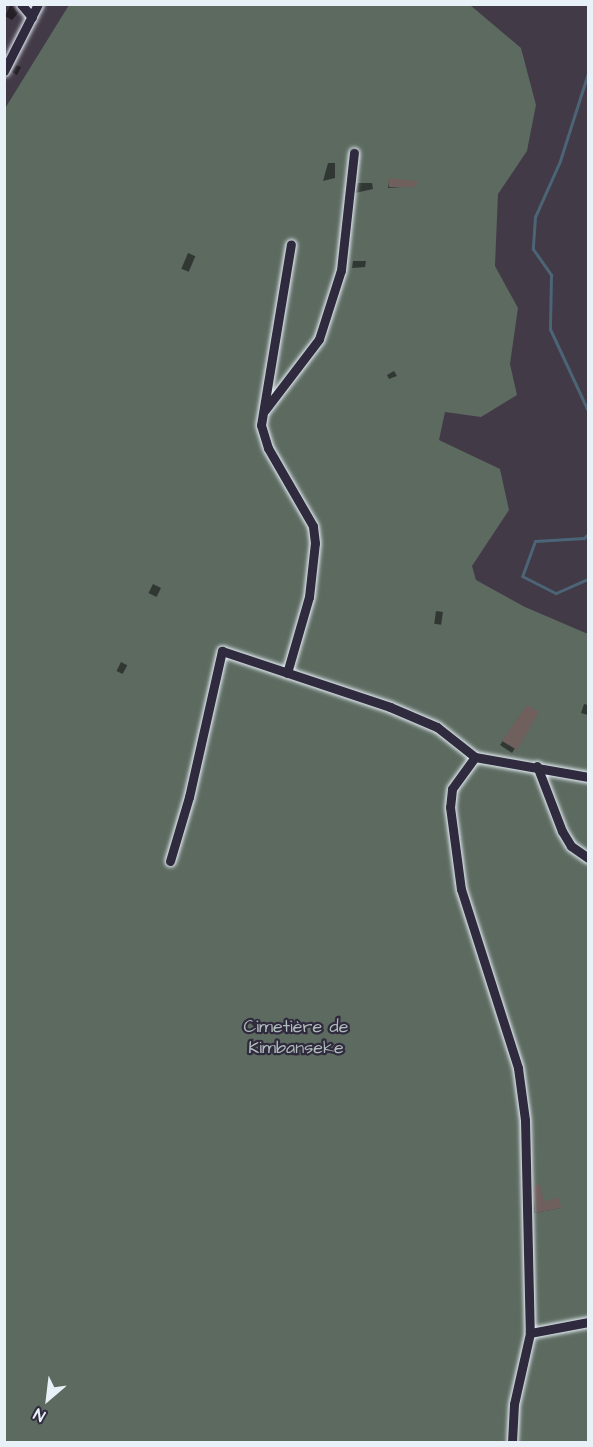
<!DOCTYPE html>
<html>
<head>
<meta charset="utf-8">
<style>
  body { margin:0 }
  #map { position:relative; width:593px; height:1447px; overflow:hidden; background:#423a47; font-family:"Architects Daughter",sans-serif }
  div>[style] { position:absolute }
  .green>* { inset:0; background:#5c6a60 }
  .shadow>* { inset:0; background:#0007; transform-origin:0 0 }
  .stream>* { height:3px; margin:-1.5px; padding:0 1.5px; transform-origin:1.5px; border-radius:1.5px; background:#4c6576 }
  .building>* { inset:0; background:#6f5f5d }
  .roads { filter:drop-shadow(0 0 2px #e8f1f8) drop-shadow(0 0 2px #e8f1f8) }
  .street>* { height:9px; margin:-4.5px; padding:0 4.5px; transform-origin:4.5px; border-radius:4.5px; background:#2f2a3d }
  span { translate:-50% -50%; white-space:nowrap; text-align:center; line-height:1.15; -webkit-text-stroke:4.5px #2f2a3d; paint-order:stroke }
  .park-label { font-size:18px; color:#b0bbbb }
  .frame { position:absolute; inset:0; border:6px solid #e8f1f8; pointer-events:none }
  .north { position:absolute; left:18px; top:1369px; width:60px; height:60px; -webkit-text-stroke:4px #2f2a3d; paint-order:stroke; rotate:208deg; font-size:16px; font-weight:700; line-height:24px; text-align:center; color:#e8f1f8 }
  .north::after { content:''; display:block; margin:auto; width:21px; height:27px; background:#e8f1f8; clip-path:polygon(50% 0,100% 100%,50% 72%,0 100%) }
</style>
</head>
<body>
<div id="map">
  <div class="green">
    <div style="clip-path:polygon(69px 5px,470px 5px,521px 48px,536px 105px,527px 151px,498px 194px,495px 266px,518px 308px,510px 364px,517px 395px,481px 417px,445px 412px,439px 440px,500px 469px,509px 510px,472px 566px,476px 580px,525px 607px,588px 634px,588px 1442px,5px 1442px,4px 110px)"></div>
  </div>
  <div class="shadow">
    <div style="clip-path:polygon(11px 4px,18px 13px,12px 20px,5px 16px)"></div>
    <div style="clip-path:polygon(16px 65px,21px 67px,17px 75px,12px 72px)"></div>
    <div style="clip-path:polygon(328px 163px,335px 163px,335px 178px,323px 181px)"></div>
    <div style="clip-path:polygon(389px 180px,415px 186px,388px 188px)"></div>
    <div style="clip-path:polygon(358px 183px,372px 183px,373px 189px,355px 193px)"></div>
    <div style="left:188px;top:253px;width:8px;height:17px;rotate:23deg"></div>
    <div style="clip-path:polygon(353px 261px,366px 261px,365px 267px,352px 268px)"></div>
    <div style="clip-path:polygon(394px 371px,397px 376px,389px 379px,387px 375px)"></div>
    <div style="left:153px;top:584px;width:9px;height:10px;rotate:27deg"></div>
    <div style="left:436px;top:611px;width:7px;height:13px;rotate:8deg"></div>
    <div style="left:121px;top:662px;width:7px;height:10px;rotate:27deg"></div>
    <div style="clip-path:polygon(584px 704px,588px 705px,588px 715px,581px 713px)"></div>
    <div style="clip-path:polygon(524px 710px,537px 713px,512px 753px,500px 745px)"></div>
    <div style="clip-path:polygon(534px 1187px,544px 1202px,560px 1208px,534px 1213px)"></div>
  </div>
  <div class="stream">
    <div style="left:588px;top:73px;width:92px;rotate:107.7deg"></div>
    <div style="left:560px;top:161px;width:61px;rotate:114.1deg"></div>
    <div style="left:535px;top:217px;width:32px;rotate:94deg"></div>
    <div style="left:533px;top:249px;width:32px;rotate:55deg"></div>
    <div style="left:551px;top:275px;width:54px;rotate:91.1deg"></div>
    <div style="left:550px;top:329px;width:90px;rotate:65.1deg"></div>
    <div style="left:588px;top:534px;width:6px;rotate:135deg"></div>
    <div style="left:584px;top:538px;width:49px;rotate:176.5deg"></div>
    <div style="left:535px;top:541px;width:37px;rotate:110deg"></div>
    <div style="left:522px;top:576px;width:38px;rotate:27deg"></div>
    <div style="left:556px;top:593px;width:35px;rotate:-24deg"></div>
  </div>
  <div class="building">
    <div style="clip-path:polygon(388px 178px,417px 181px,416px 187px,389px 187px)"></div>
    <div style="clip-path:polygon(527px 705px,539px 712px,517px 750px,502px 741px)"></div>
    <div style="clip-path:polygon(540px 1184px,544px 1201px,559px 1198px,561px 1208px,535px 1213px,533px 1186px)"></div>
  </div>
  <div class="roads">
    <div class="street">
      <div style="left:21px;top:4px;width:17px;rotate:50deg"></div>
      <div style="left:4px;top:71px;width:75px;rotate:-63.1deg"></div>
      <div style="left:265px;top:410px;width:89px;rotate:-52.7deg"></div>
      <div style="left:319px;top:339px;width:72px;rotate:-72.3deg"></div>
      <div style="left:341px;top:270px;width:118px;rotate:-83.7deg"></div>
      <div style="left:287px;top:673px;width:79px;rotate:-73.9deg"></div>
      <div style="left:309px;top:597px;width:54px;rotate:-83.7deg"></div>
      <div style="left:315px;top:543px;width:17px;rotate:-97deg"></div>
      <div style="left:313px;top:526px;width:90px;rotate:-120deg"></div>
      <div style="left:268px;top:448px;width:24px;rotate:-107deg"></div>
      <div style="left:261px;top:425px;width:183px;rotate:-80.6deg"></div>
      <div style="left:475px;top:757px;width:39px;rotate:126deg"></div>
      <div style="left:452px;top:789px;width:18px;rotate:96deg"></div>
      <div style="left:450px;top:807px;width:83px;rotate:82.4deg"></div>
      <div style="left:461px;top:889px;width:188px;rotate:72.3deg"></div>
      <div style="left:518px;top:1068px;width:52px;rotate:82.3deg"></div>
      <div style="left:525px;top:1120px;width:213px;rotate:88.7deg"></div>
      <div style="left:530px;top:1333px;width:73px;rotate:102.7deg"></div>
      <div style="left:514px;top:1404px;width:38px;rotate:93deg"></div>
      <div style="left:537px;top:766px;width:70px;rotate:69deg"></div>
      <div style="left:562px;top:831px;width:17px;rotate:59deg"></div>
      <div style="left:571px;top:846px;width:21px;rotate:35deg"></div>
      <div style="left:170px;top:861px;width:67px;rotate:-73.5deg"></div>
      <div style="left:189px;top:797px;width:150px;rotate:-77.3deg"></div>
      <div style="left:222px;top:651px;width:177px;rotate:18.4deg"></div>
      <div style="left:390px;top:707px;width:51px;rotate:23.1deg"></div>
      <div style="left:437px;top:727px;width:48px;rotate:38.3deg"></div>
      <div style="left:475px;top:757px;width:115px;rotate:10deg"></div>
      <div style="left:530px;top:1333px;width:59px;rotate:-10.7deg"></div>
    </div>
  </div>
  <div class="park-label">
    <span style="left:296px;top:1038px">Cimetière de<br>Kimbanseke</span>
  </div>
  <div class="frame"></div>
  <div class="north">N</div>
</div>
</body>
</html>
